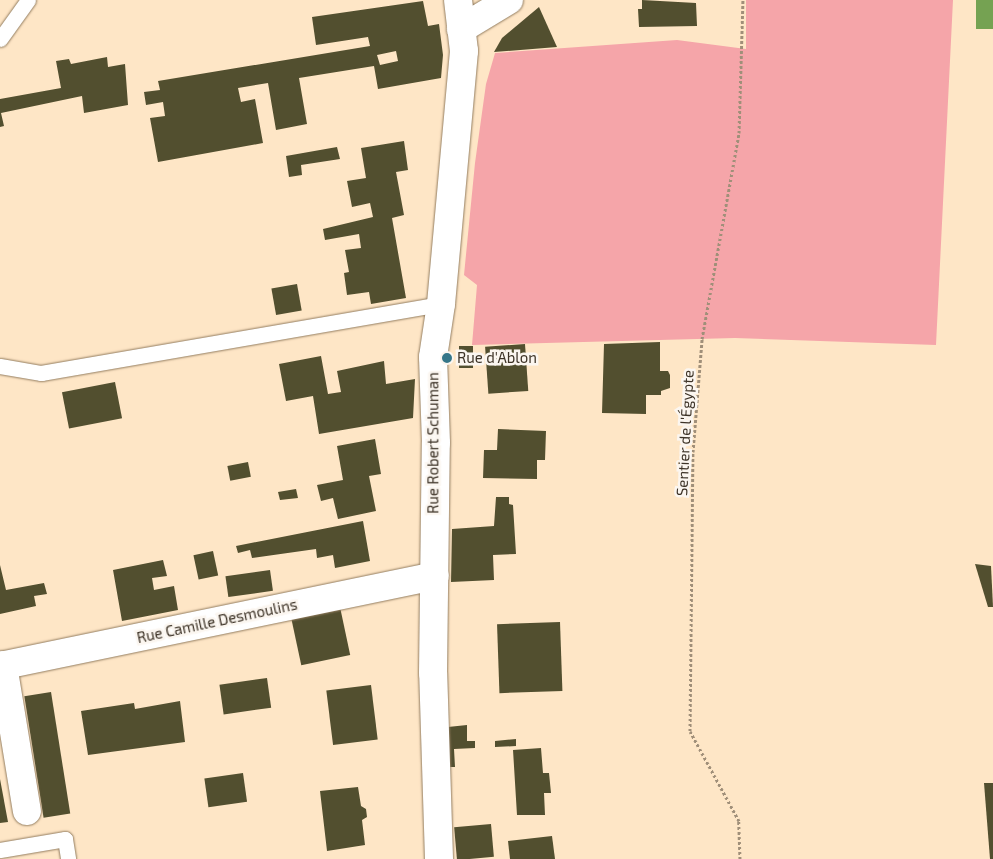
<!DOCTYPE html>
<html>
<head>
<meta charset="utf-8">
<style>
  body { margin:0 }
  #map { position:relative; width:993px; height:859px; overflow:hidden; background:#fee6c6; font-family:"Exo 2",sans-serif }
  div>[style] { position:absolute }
  .green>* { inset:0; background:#f5a5a9 }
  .water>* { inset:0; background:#75a252; transform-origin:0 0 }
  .building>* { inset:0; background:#524f2f; transform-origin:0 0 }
  .path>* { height:3px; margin-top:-1.5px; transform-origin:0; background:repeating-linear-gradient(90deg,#a08f79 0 2.5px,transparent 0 5px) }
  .roads { filter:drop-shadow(0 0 1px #937d60) drop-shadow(0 0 1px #937d60) }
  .service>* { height:15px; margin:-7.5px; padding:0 7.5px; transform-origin:7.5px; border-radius:7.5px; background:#fff }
  .minor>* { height:28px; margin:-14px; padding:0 14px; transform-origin:14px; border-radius:14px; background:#fff }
  .dots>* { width:14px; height:14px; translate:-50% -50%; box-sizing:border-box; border:2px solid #fbf6f0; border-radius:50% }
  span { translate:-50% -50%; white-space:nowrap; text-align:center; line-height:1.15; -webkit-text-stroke:5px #fbf6f0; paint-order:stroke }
  .poi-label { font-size:15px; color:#3d3327 }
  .left { translate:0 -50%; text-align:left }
  .street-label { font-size:15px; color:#3d3327 }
</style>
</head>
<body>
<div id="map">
  <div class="green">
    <div style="clip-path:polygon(746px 0,953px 0,936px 345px,735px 338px,472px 345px,477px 285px,464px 275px,475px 163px,486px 84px,495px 53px,677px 40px,746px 49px)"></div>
  </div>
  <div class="water">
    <div style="left:976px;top:0;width:17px;height:29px"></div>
  </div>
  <div class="building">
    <div style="clip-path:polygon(642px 0,696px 3px,697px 26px,639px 27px,638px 9px,642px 9px)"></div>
    <div style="clip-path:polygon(evenodd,423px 1px,428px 26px,439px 24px,443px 55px,441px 78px,378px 89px,374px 66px,299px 78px,307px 124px,276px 130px,268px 83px,238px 88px,241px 102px,255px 99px,263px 143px,158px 162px,150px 118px,165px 116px,163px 102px,146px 105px,144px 92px,160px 90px,158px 81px,370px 46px,368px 37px,316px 45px,312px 17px,423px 1px,396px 51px,398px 61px,380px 65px,377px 55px,396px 51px)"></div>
    <div style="clip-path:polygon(539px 7px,557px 47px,494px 52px,502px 38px)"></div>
    <div style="clip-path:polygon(107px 57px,108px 67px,125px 64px,128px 105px,84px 113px,82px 96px,1px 113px,4px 126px,0 127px,0 99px,61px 88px,56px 61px,69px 59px,71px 64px)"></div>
    <div style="clip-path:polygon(404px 141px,408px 170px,396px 172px,404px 215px,392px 218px,406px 298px,371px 304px,369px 292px,347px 295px,344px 273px,349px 272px,345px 250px,361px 248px,359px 234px,325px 240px,323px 229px,373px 217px,370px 203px,352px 207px,347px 181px,366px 178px,361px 148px)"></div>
    <div style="clip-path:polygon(337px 147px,340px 159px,301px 165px,302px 175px,289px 177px,286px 156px)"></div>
    <div style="left:297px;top:284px;width:27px;height:26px;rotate:80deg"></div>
    <div style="clip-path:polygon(660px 342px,660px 371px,668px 371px,670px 375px,670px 388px,661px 391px,661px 395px,646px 395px,646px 414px,602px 413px,604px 344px)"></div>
    <div style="left:525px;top:344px;width:47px;height:40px;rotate:86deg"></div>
    <div style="left:473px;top:346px;width:22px;height:14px;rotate:90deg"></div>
    <div style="clip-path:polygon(321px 356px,328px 394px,341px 392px,337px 371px,384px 361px,386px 384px,415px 379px,413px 418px,319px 434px,313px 396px,286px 401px,279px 364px)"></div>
    <div style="left:115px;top:382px;width:37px;height:54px;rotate:79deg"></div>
    <div style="clip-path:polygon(498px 429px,546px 431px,545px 460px,537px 460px,537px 479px,483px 478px,484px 450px,497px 450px)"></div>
    <div style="clip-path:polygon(375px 439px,381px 474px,369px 476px,376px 511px,338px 519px,333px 498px,321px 501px,317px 485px,343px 480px,337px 446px)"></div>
    <div style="left:248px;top:462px;width:15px;height:21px;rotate:79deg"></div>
    <div style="clip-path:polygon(296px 489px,298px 498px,280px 500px,278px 492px)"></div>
    <div style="clip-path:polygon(496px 497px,509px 497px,509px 504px,513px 505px,516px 554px,493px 555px,494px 580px,451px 582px,452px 529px,494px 526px)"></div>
    <div style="clip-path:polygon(363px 521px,370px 561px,335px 568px,333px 555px,317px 558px,316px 549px,252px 558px,250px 550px,238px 553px,236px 546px)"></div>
    <div style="left:213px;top:551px;width:25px;height:20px;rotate:78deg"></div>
    <div style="clip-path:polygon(163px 560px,167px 576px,152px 578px,154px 590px,174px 586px,178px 610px,122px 621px,113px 570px)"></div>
    <div style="clip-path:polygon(975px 564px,991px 566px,993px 607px,988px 607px)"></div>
    <div style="clip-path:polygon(0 565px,6px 590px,44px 583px,47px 594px,34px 596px,36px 606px,0 614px)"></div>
    <div style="left:270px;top:570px;width:21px;height:45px;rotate:82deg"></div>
    <div style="left:340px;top:607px;width:49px;height:50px;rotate:78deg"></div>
    <div style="left:560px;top:622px;width:69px;height:63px;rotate:88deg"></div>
    <div style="left:267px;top:678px;width:30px;height:48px;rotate:82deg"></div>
    <div style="left:371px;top:685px;width:55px;height:45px;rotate:83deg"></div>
    <div style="left:51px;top:692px;width:123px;height:27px;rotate:81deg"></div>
    <div style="clip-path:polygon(180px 701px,185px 742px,88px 755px,81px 711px,134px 703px,135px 709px)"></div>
    <div style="clip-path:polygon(467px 725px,467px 741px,475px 741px,475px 748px,454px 749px,455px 767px,449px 767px,448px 727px)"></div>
    <div style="clip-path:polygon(516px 739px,516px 746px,495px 747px,495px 741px)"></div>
    <div style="clip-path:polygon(541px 748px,543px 773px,549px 773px,551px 793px,544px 793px,545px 815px,517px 815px,513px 750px)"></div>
    <div style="left:243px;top:773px;width:29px;height:39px;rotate:82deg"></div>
    <div style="clip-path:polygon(0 779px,8px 822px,0 823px)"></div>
    <div style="clip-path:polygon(984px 783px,993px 783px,993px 859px,990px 859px)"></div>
    <div style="clip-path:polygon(358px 787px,361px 806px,366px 809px,367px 817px,362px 820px,365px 845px,327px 851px,320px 791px)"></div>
    <div style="left:491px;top:824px;width:33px;height:37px;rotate:85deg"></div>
    <div style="clip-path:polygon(552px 836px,555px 859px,510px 859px,508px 841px)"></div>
  </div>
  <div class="path">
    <div style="left:740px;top:859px;width:38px;rotate:-92deg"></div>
    <div style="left:739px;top:821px;width:102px;rotate:-118.6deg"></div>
    <div style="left:690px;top:731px;width:279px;rotate:-89.4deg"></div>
    <div style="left:693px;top:452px;width:113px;rotate:-85.4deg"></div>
    <div style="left:702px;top:339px;width:209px;rotate:-79.8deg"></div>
    <div style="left:739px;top:133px;width:133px;rotate:-88.3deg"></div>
  </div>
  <div class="roads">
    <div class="service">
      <div style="left:0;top:39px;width:48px;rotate:-54.3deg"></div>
      <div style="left:0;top:366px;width:42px;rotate:9.7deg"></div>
      <div style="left:41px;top:373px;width:406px;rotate:-9.8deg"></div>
      <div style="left:0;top:850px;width:66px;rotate:-9.6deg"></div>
      <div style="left:65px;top:839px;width:20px;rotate:81deg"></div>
    </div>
    <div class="minor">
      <div style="left:461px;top:29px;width:56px;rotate:-31.1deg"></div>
      <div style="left:3px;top:665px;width:148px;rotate:80.7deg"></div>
      <div style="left:0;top:666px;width:444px;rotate:-11.7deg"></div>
      <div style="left:439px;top:859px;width:186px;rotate:-91.8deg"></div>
      <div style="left:433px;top:673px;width:230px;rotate:-89.3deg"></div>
      <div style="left:436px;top:443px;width:86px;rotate:-92deg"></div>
      <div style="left:433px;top:357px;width:54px;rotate:-81.4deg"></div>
      <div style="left:441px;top:304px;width:254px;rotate:-84.8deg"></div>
      <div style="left:464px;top:51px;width:51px;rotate:-96.7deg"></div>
    </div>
  </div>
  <div class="dots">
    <div style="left:447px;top:358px;background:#357689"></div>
  </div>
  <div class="poi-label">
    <span class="left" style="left:457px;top:358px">Rue d'Ablon</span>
  </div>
  <div class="street-label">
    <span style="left:685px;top:433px;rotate:-87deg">Sentier de l'Égypte</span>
    <span style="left:433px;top:443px;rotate:-90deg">Rue Robert Schuman</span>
    <span style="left:217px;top:621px;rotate:-12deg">Rue Camille Desmoulins</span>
  </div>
</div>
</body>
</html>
